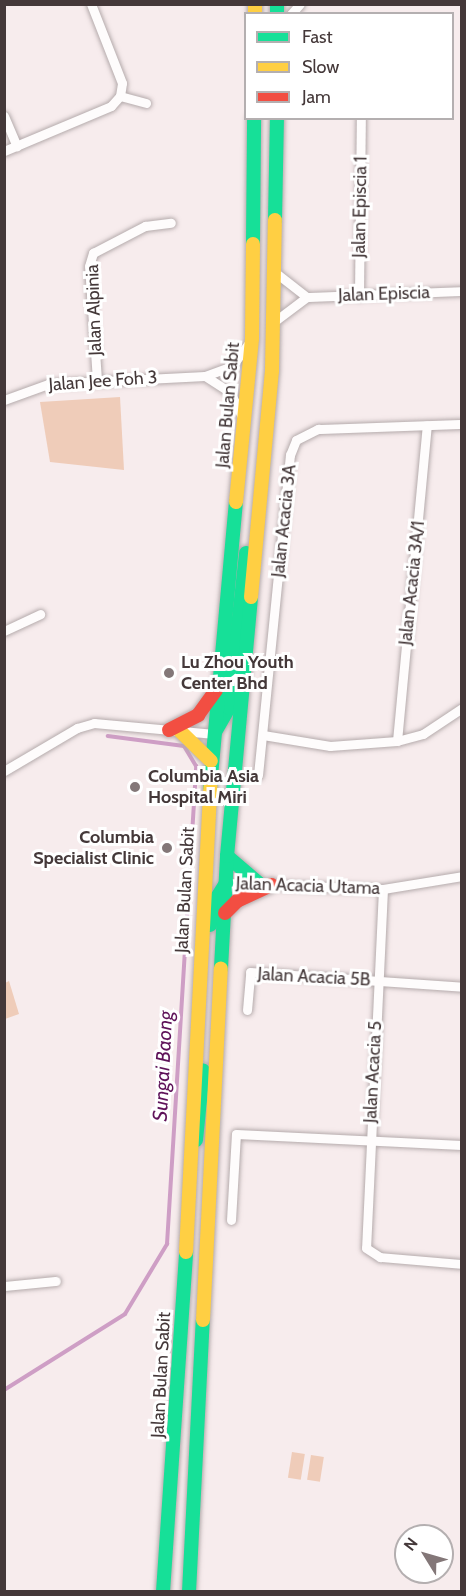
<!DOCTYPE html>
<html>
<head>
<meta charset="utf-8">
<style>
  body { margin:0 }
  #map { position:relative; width:466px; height:1596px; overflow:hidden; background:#f7eced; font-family:Cabin,sans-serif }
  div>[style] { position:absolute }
  .green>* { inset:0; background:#efccb9; transform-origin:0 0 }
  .stream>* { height:4px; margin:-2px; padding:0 2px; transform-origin:2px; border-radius:2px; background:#ce9ec5 }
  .roads { filter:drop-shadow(0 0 2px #b5abac) drop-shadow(0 0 2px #b5abac) }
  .street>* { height:9px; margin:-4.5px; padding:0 4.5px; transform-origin:4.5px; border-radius:4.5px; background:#fefcfc }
  .fast>* { height:14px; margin:-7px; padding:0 7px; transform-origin:7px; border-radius:7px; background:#16e098 }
  .slow>* { height:14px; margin:-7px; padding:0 7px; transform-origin:7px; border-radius:7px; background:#ffcf43 }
  .jam>* { height:14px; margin:-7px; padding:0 7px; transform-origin:7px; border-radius:7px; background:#f24e42 }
  .dots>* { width:16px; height:16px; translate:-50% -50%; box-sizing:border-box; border:3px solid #fff; border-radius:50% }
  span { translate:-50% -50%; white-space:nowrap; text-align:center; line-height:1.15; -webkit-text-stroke:6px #fff; paint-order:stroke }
  .street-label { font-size:18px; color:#443839 }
  .poi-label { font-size:18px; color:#443839; font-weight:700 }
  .left { translate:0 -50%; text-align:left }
  .right { translate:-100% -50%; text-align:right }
  .water-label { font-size:20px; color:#5f135a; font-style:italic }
  .frame { position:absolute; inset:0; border:6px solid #443839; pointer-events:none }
  .legend { position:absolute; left:244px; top:12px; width:210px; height:108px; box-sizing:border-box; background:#fff; border:2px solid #b4afb0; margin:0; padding:8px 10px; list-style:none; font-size:18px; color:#443839 }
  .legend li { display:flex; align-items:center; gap:12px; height:30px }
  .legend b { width:30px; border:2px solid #b4afb0 }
  .north { position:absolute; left:394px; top:1524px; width:60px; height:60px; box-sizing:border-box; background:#fff; border:2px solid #b4afb0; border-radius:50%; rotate:307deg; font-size:16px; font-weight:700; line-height:24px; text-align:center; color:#443839 }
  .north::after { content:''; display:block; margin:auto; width:21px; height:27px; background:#837778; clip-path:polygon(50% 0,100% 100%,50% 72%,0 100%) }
</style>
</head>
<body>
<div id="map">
  <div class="green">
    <div style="clip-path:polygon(120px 397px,124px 470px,50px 462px,40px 402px)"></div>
    <div style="clip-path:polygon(9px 981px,19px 1014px,5px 1019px,5px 983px)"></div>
    <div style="left:292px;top:1452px;width:13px;height:26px;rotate:9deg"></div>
    <div style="left:311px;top:1455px;width:13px;height:25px;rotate:9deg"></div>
  </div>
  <div class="stream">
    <div style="left:4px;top:1390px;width:143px;rotate:-32.1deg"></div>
    <div style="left:125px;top:1314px;width:82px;rotate:-59deg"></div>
    <div style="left:167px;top:1244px;width:479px;rotate:-86.5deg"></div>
    <div style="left:196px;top:766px;width:23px;rotate:-121deg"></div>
    <div style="left:184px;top:746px;width:77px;rotate:-172.5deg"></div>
  </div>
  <div class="roads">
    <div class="street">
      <div style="left:291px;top:14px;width:13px;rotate:-48deg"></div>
      <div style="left:120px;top:96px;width:27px;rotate:15deg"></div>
      <div style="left:4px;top:116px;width:33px;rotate:67deg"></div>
      <div style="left:4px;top:151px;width:116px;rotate:-22.8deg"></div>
      <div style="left:111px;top:106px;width:13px;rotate:-48deg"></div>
      <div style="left:120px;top:96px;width:13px;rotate:-81deg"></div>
      <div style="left:122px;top:83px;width:85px;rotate:-111.4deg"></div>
      <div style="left:276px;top:273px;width:39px;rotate:38deg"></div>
      <div style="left:359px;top:296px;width:178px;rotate:-89.4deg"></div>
      <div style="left:275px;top:321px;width:40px;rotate:-37deg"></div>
      <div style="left:307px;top:297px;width:155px;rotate:-2.2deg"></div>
      <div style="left:205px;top:376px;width:30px;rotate:33deg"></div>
      <div style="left:230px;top:392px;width:28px;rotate:64deg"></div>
      <div style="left:97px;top:380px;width:114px;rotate:-94deg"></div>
      <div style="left:89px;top:266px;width:14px;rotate:-73deg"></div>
      <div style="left:93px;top:253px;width:59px;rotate:-27.4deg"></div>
      <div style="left:145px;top:226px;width:26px;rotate:-7deg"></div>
      <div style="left:4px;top:400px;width:47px;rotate:-20deg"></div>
      <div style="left:48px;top:384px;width:157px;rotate:-2.9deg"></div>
      <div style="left:205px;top:376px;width:29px;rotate:-20deg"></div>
      <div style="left:232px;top:366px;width:29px;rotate:-54deg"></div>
      <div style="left:4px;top:631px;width:40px;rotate:-25deg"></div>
      <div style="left:263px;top:735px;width:68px;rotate:9.3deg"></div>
      <div style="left:330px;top:746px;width:67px;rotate:-4.3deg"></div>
      <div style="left:397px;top:741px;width:27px;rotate:-15deg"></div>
      <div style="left:423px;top:734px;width:47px;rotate:-33.7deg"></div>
      <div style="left:397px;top:741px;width:317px;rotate:-84.6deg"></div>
      <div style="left:4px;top:771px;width:85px;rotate:-30.5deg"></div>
      <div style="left:77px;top:728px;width:18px;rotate:-16deg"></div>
      <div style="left:94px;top:723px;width:121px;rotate:5.2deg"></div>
      <div style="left:258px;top:775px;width:322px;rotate:-84.3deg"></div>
      <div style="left:290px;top:455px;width:16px;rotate:-68deg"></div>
      <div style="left:296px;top:440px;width:25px;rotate:-27deg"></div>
      <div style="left:318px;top:429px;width:144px;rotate:-2deg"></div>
      <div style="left:226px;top:883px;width:157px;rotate:2.2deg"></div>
      <div style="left:383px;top:889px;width:80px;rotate:-9.3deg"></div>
      <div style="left:383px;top:889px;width:359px;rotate:92.7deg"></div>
      <div style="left:366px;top:1248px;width:17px;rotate:33deg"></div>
      <div style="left:380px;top:1257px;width:82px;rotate:4.9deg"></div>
      <div style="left:247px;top:1010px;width:38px;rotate:-85deg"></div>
      <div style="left:250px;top:972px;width:213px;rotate:4deg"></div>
      <div style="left:231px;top:1220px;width:86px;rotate:-86.7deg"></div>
      <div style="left:236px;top:1134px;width:226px;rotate:2.8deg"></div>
      <div style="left:4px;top:1286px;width:52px;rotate:-5.5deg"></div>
    </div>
    <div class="fast">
      <div style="left:277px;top:4px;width:10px;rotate:90deg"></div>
      <div style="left:275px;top:220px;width:102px;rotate:-88.9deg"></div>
      <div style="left:253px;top:244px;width:126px;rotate:-89.5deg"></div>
      <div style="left:215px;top:732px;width:28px;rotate:-60deg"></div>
      <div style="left:229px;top:708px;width:156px;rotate:-83.7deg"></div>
      <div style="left:210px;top:787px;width:286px;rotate:-84.8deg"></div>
      <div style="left:227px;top:856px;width:45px;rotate:40.5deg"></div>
      <div style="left:210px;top:925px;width:21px;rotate:-82deg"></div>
      <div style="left:213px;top:904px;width:25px;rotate:-58deg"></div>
      <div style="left:221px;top:968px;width:112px;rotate:-86.9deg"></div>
      <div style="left:227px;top:856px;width:260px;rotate:-84.7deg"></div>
      <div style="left:196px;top:1140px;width:70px;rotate:-84.3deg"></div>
      <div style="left:163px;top:1592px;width:341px;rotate:-86.1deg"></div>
      <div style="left:189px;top:1592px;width:272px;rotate:-87.1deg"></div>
    </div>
    <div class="slow">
      <div style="left:255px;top:4px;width:10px;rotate:90deg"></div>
      <div style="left:236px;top:502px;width:165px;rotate:-84.4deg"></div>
      <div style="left:252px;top:338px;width:94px;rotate:-89.4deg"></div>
      <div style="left:251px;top:597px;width:227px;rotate:-84.7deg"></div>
      <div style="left:272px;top:371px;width:151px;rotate:-88.9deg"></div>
      <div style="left:180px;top:731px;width:43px;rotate:44.1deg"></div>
      <div style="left:186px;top:1252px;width:466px;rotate:-87deg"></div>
      <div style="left:203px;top:1320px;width:352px;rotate:-87.1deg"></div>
    </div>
    <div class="jam">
      <div style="left:169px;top:730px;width:33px;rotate:-27deg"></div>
      <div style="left:198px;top:715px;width:31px;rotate:-54deg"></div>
      <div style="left:225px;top:913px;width:17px;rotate:-45deg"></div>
      <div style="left:237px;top:901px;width:38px;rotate:-25deg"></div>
    </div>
  </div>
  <div class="dots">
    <div style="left:169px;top:673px;background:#837778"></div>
    <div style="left:135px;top:787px;background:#837778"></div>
    <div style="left:167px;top:848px;background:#837778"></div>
  </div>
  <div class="street-label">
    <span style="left:360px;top:207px;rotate:-89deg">Jalan Episcia 1</span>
    <span style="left:384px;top:294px;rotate:-2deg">Jalan Episcia</span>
    <span style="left:94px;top:310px;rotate:-92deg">Jalan Alpinia</span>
    <span style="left:103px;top:381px;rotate:-4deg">Jalan Jee Foh 3</span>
    <span style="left:228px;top:405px;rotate:-85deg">Jalan Bulan Sabit</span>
    <span style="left:284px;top:521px;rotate:-84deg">Jalan Acacia 3A</span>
    <span style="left:412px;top:583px;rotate:-84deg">Jalan Acacia 3A/1</span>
    <span style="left:308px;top:886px;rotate:2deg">Jalan Acacia Utama</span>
    <span style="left:185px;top:890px;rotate:-87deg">Jalan Bulan Sabit</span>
    <span style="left:314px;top:977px;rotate:3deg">Jalan Acacia 5B</span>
    <span style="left:373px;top:1072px;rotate:-87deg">Jalan Acacia 5</span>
    <span style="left:161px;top:1375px;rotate:-87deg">Jalan Bulan Sabit</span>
  </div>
  <div class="poi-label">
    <span class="left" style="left:181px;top:673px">Lu Zhou Youth<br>Center Bhd</span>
    <span class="left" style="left:148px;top:787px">Columbia Asia<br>Hospital Miri</span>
    <span class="right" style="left:154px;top:848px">Columbia<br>Specialist Clinic</span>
  </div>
  <div class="water-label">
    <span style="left:163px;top:1066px;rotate:-87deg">Sungai Baong</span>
  </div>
  <div class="frame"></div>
  <ul class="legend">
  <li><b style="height:8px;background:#16e098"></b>Fast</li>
  <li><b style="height:8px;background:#ffcf43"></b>Slow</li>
  <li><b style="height:8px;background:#f24e42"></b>Jam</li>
  </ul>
  <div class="north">N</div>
</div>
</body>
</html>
